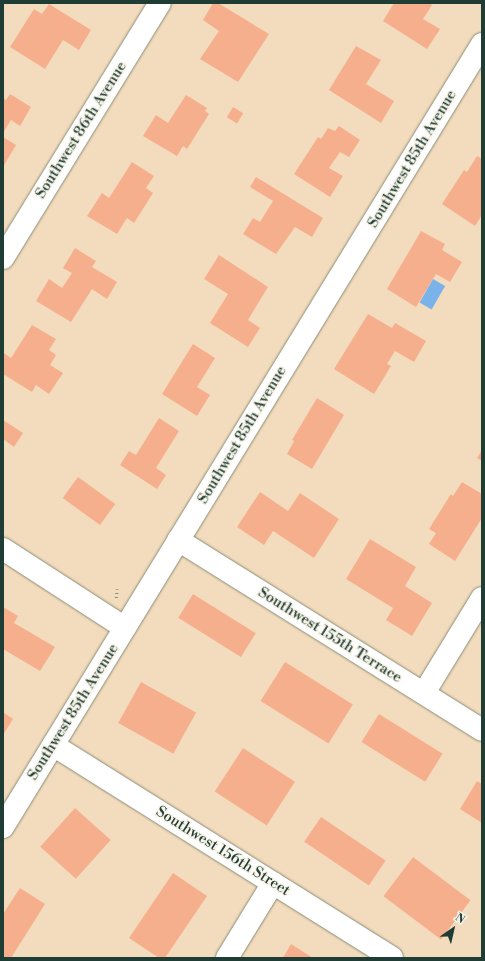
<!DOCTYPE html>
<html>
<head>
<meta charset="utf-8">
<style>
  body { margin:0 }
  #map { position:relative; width:485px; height:961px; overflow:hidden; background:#f3dcbd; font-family:"Libre Bodoni",serif }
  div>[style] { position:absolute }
  .water>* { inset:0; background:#7ab2ea; transform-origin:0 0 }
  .building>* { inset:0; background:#f6af8d; transform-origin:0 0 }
  .path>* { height:2.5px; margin-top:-1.25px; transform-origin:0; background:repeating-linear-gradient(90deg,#898c78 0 1px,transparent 0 4px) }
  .roads { filter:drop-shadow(0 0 1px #898c78) drop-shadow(0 0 1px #898c78) }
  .minor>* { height:22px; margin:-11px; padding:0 11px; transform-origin:11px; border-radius:11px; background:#fff }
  span { translate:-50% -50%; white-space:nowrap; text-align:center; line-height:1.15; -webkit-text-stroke:3px #f7f3e8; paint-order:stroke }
  .street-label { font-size:15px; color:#1f3d34 }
  .frame { position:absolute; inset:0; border:4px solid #1f3d34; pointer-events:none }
  .north { position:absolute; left:433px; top:909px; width:40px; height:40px; -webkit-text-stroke:3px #f7f3e8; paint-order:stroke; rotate:34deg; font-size:11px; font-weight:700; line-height:16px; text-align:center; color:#1f3d34 }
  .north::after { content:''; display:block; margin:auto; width:14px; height:18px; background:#1f3d34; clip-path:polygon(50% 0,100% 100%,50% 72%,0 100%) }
</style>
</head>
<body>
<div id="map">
  <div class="water">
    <div style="left:433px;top:279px;width:14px;height:27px;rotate:30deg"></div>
  </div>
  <div class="building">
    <div style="clip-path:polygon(213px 3px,218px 3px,269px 34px,238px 82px,200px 59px,219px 31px,203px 20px)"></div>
    <div style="clip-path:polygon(394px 3px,429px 3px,432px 5px,423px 19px,440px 29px,427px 49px,383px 21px)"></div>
    <div style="clip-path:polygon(49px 4px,91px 30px,79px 50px,63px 40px,45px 69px,10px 47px,34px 9px,42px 14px)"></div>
    <div style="clip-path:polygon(356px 46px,381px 60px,366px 84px,394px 101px,381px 123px,329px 90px)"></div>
    <div style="clip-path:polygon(10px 94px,31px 107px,20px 126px,11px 120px,3px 133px,3px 98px,6px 100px)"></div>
    <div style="clip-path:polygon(186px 95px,207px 108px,205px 111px,209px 114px,187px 149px,183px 146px,177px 156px,143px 136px,156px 115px,168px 123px)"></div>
    <div style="left:233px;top:107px;width:12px;height:12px;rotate:31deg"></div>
    <div style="clip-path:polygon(339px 126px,360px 140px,349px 157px,340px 152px,329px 168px,343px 176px,330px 197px,294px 174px,318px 137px,321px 139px,328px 128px,335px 131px)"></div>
    <div style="clip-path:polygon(3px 137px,16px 145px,3px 167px)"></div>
    <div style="clip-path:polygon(477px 156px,482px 159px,482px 215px,475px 226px,442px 204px,464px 170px,467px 172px)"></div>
    <div style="clip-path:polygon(132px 162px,154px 176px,146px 188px,153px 193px,134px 223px,127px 218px,117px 234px,87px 216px,102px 193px,109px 198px)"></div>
    <div style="clip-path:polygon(256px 177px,323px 218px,312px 237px,295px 227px,276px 254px,243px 234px,253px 218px,260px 222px,273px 201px,250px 187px)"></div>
    <div style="clip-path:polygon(421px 231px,445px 244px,442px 250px,462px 262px,450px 282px,436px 274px,416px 307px,387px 289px)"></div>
    <div style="clip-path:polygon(75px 248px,96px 261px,92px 267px,117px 282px,107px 299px,92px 289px,71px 322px,36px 301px,49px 279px,62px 288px,72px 273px,63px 268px)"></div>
    <div style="clip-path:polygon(219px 255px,268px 287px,248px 320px,260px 328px,248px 347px,210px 323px,228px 294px,204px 279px)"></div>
    <div style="clip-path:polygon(368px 314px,392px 328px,395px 323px,426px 341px,414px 362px,395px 351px,387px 364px,391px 366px,374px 394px,334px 369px)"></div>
    <div style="clip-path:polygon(32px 325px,56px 339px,49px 350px,56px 355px,50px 365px,63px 373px,49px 394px,36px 385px,32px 392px,3px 374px,3px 355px,4px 353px,11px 358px)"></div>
    <div style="clip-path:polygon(193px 344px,215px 358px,197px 387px,210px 395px,197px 416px,162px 394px)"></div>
    <div style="clip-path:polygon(317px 398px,344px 415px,312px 469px,287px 454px,294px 441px,292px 440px)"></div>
    <div style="clip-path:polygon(159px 418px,179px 431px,156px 468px,166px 475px,157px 489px,120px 465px,129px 451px,136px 455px)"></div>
    <div style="clip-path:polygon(3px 420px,23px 433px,14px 447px,3px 439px)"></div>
    <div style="clip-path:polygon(482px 450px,482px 461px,477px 458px)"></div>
    <div style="left:78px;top:477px;width:46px;height:26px;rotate:36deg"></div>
    <div style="clip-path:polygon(462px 482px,482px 494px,482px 518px,455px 561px,429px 544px,436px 533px,429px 529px,451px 494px,453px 496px)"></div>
    <div style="clip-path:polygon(260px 492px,288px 511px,300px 493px,339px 519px,314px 558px,273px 531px,264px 545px,237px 527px)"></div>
    <div style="clip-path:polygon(370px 539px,416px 567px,405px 586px,432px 603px,412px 636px,386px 620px,393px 608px,346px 579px)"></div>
    <div style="left:193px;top:594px;width:74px;height:28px;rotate:32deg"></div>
    <div style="clip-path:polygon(3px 607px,18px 616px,14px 623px,55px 647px,40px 671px,3px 649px)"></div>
    <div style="left:285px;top:662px;width:80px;height:46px;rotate:32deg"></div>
    <div style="left:141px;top:682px;width:63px;height:47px;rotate:29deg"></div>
    <div style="clip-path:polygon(3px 712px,13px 719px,3px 735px)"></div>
    <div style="left:379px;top:714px;width:75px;height:33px;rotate:32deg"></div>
    <div style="left:243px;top:748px;width:62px;height:52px;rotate:33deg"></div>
    <div style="clip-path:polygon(477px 781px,482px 784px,482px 823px,460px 809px)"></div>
    <div style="left:75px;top:808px;width:48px;height:52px;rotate:42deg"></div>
    <div style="left:321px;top:817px;width:78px;height:30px;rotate:34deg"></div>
    <div style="left:413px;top:857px;width:72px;height:49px;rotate:37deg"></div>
    <div style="clip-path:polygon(173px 873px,207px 896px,165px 958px,159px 958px,129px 938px)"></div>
    <div style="clip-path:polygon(20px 888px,45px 904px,11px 958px,3px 958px,3px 914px)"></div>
    <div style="clip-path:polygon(291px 944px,313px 958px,283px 958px)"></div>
  </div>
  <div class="path">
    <div style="left:116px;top:598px;width:9px;rotate:-84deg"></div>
  </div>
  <div class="roads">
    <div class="minor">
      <div style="left:3px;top:258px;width:299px;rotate:-58.4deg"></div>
      <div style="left:178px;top:540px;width:358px;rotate:32deg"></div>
      <div style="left:3px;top:549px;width:145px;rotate:32.9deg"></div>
      <div style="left:424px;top:693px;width:111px;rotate:-58.6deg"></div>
      <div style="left:53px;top:745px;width:400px;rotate:32.1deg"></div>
      <div style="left:3px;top:827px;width:918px;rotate:-58.54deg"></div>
      <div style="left:227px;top:958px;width:88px;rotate:-58.5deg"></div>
    </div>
  </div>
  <div class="street-label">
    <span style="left:81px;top:130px;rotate:-58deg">Southwest 86th Avenue</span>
    <span style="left:412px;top:159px;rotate:-59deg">Southwest 85th Avenue</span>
    <span style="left:242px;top:435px;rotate:-59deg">Southwest 85th Avenue</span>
    <span style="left:330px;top:635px;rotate:32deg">Southwest 155th Terrace</span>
    <span style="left:73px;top:712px;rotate:-58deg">Southwest 85th Avenue</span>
    <span style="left:223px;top:851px;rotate:32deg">Southwest 156th Street</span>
  </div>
  <div class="frame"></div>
  <div class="north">N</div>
</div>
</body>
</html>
